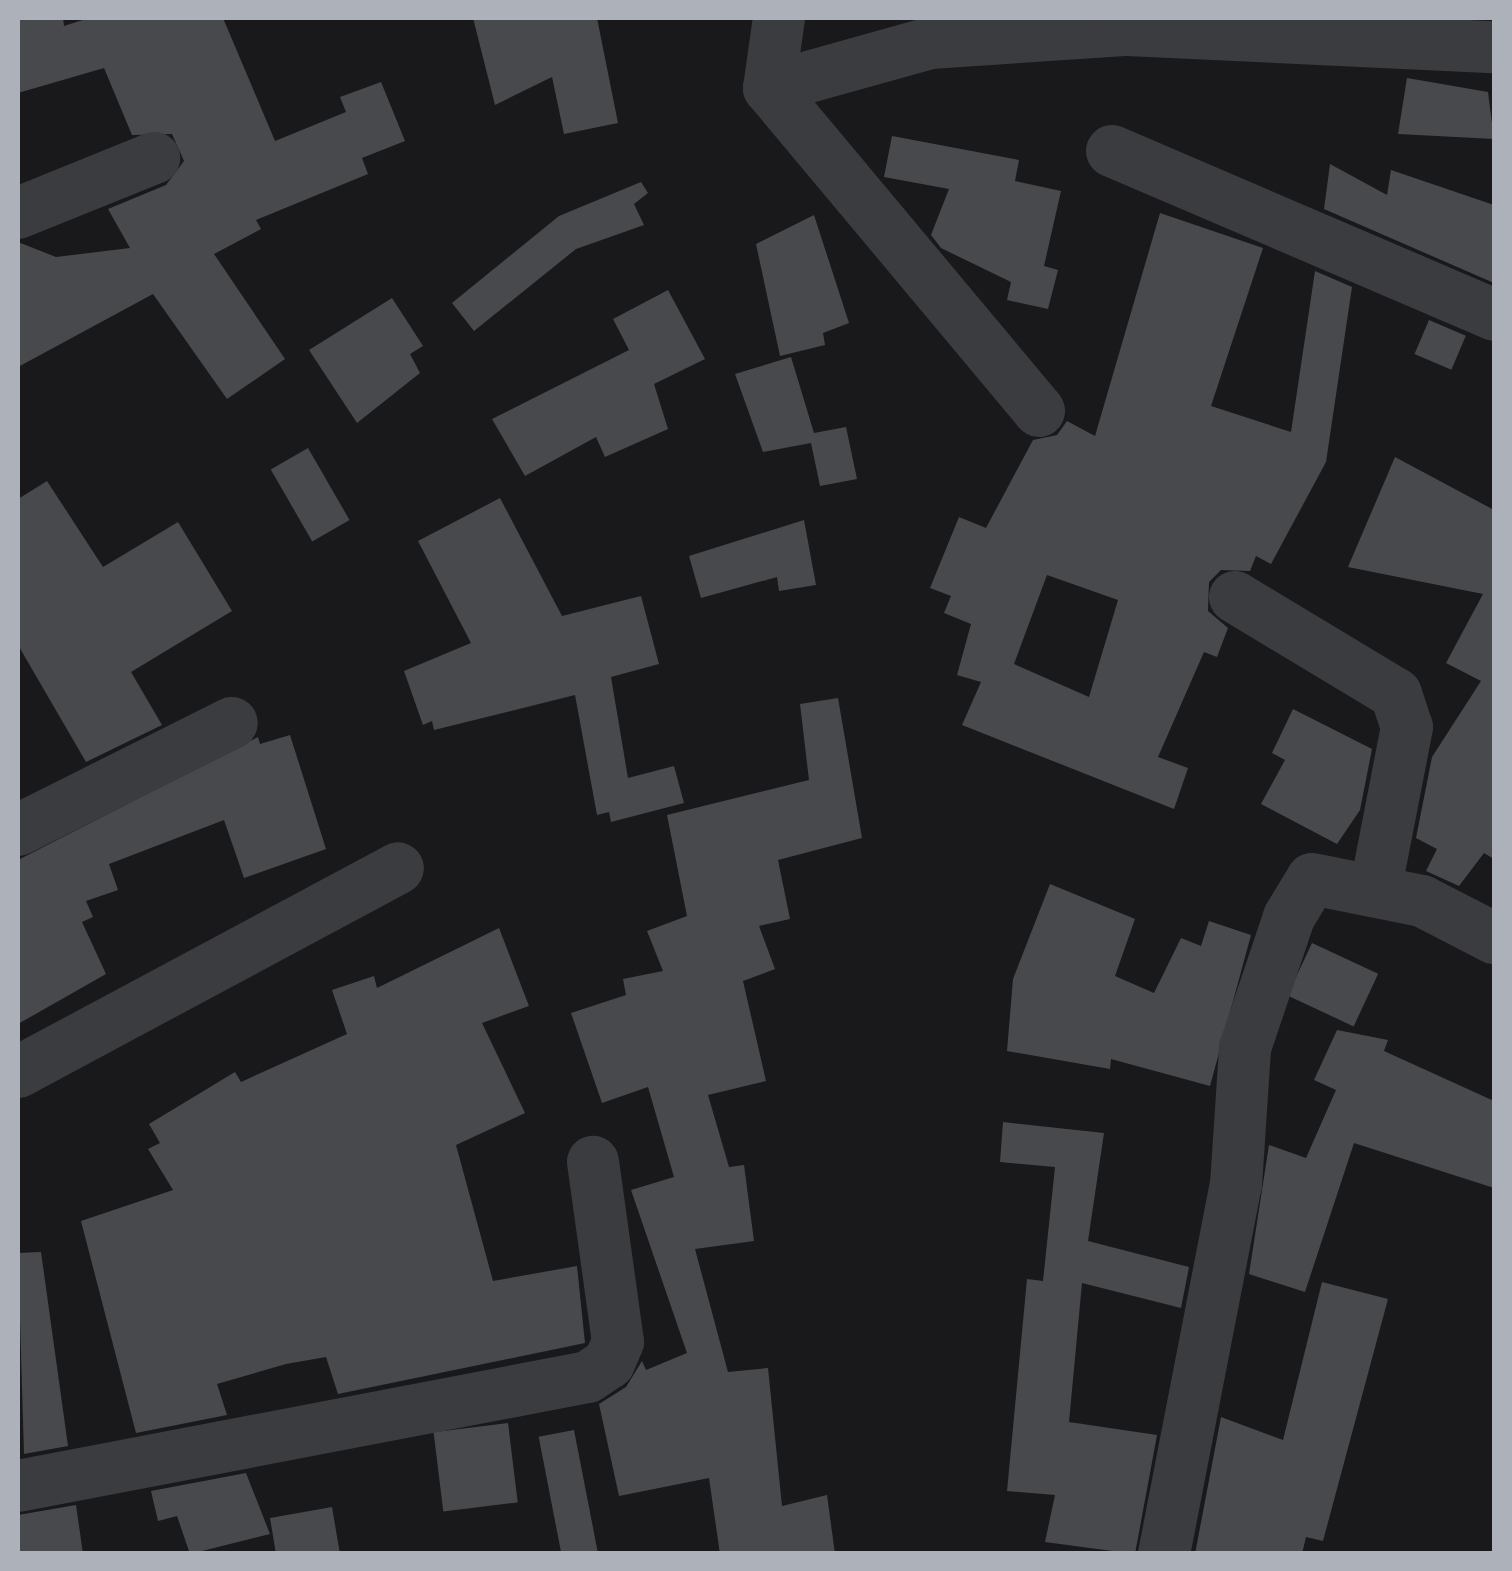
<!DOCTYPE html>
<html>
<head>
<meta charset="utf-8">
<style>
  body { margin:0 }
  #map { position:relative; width:1512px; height:1571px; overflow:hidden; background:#19191b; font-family:"Roboto Condensed",sans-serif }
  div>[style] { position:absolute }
  .building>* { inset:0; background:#48494d; transform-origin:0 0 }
  .minor>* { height:52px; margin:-26px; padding:0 26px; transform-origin:26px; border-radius:26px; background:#3b3c40 }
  span { translate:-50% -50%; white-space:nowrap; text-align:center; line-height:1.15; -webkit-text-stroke:8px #141416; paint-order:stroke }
  .frame { position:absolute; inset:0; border:20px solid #adb1b9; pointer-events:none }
</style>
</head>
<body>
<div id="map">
  <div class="building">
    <div style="clip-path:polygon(18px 18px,63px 18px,64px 26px,89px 18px,223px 18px,275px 141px,346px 112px,340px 97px,381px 82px,405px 141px,362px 158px,368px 174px,256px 220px,261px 229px,214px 254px,285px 359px,227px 399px,153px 294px,18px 367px,18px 242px,56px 257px,130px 248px,108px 209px,166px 185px,184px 161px,172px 134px,132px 135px,104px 68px,18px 93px)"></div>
    <div style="clip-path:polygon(473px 18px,597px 18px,618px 123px,564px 134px,552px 77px,495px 105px)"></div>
    <div style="clip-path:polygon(1407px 78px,1488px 92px,1494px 139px,1398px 134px)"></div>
    <div style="clip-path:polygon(892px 136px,1019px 160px,1015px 181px,1061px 191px,1044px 266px,1058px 270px,1048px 309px,1007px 300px,1011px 282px,941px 248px,931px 235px,949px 189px,884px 177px)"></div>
    <div style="clip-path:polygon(1330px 164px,1387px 195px,1391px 170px,1494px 205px,1494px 283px,1324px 209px)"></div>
    <div style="clip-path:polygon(641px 182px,648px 193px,634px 204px,644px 225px,576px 249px,474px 331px,452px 303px,559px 216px)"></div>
    <div style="clip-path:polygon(evenodd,1160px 213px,1263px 248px,1211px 406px,1291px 432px,1315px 271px,1352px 287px,1326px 462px,1271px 564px,1256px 556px,1250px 571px,1221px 570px,1209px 582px,1208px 611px,1228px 628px,1217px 657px,1204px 652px,1158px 757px,1188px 768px,1174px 809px,962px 725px,981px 682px,957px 675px,971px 624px,944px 613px,951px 596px,930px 588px,959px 517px,986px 528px,1033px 440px,1057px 435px,1067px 421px,1095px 436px,1160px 213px,1047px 575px,1118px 600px,1089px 697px,1014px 664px,1047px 575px)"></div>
    <div style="clip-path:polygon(814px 215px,849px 323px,823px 333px,825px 345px,780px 356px,756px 244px)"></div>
    <div style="clip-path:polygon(668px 290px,705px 359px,654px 384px,668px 429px,605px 457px,596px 437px,525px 476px,492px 419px,629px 350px,613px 319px)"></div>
    <div style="clip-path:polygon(392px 298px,423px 346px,410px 354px,420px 373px,357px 423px,309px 350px)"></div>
    <div style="left:1429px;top:320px;width:40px;height:37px;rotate:23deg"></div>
    <div style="clip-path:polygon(791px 357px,814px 433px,846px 427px,857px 479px,820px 486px,811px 443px,763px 452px,735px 374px)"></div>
    <div style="left:308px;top:448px;width:83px;height:43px;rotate:60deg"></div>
    <div style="clip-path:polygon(1395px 457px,1494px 510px,1494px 859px,1484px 853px,1459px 886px,1426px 871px,1437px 849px,1416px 838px,1432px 757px,1481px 681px,1446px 663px,1483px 594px,1348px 567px)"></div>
    <div style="clip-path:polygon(47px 481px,103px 567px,178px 522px,232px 611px,131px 672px,162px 725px,86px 762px,18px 645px,18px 499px)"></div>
    <div style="clip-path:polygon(500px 498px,562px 616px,641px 596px,659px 664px,611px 677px,628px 778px,674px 766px,684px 803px,611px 822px,609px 812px,597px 815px,575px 695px,434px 730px,432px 721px,423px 725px,404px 671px,471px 643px,418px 541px)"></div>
    <div style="clip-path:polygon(804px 520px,816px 585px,779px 591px,777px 577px,701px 598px,689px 556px)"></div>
    <div style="clip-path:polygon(838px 698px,862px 838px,778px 860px,790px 919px,759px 926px,775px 969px,743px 981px,766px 1081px,708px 1095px,729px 1167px,744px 1165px,754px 1241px,695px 1249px,728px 1372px,768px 1368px,782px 1506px,827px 1495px,835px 1554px,720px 1554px,709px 1478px,619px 1496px,599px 1404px,626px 1387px,642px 1361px,646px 1370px,687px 1353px,631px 1190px,674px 1177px,648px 1087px,602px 1103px,571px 1013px,626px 995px,623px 979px,663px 971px,647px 931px,687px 916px,667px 815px,809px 780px,800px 704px)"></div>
    <div style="clip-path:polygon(1293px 709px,1372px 749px,1360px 810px,1337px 844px,1261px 804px,1285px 760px,1272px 753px)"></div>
    <div style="clip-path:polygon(290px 735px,326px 849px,244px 878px,224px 820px,109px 864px,118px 890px,86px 901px,93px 917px,82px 922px,106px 974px,18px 1024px,18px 860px,258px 737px,260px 744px)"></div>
    <div style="clip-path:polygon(1050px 884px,1135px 919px,1115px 976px,1154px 993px,1181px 938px,1201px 946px,1209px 921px,1251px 935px,1210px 1086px,1111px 1059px,1110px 1069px,1007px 1051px,1013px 979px)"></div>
    <div style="clip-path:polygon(499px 928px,529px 1006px,482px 1023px,525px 1113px,456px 1145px,493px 1281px,577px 1266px,585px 1343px,338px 1394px,326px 1357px,286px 1364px,217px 1384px,227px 1415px,136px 1433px,81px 1221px,173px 1190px,148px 1149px,160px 1143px,149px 1124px,235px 1072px,241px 1082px,347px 1034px,332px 990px,374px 976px,377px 988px)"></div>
    <div style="left:1312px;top:943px;width:73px;height:58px;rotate:25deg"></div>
    <div style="clip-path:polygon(1337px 1030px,1388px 1040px,1384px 1051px,1494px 1101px,1494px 1188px,1354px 1143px,1305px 1292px,1249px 1274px,1269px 1145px,1306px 1158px,1336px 1090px,1314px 1080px)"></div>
    <div style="clip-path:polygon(1003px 1122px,1104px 1133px,1088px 1241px,1189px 1267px,1181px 1308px,1082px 1283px,1069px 1422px,1157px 1435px,1135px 1554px,1045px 1542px,1055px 1495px,1007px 1491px,1027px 1279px,1043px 1281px,1055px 1167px,1000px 1162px)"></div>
    <div style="clip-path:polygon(41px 1252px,68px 1446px,24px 1454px,18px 1253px)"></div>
    <div style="clip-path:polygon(1322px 1282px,1388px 1299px,1323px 1541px,1306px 1537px,1302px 1554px,1195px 1554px,1221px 1417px,1283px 1440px)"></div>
    <div style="left:508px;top:1423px;width:80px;height:75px;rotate:83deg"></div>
    <div style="left:574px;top:1430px;width:126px;height:36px;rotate:79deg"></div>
    <div style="clip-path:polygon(246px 1473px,270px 1534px,190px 1554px,177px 1516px,158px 1521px,151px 1491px)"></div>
    <div style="clip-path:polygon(76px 1505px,83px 1554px,18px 1554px,18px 1515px)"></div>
    <div style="clip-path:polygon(332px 1507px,340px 1554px,276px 1554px,270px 1518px)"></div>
  </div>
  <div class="minor">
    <div style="left:779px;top:18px;width:71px;rotate:98.1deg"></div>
    <div style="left:769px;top:88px;width:421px;rotate:50.1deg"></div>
    <div style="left:769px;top:88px;width:167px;rotate:-15.6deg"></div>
    <div style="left:930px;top:43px;width:198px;rotate:-3.8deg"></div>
    <div style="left:1128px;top:30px;width:366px;rotate:2.7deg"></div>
    <div style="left:1112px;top:151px;width:416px;rotate:23.2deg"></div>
    <div style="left:18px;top:213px;width:147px;rotate:-22deg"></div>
    <div style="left:1235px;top:597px;width:188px;rotate:31.1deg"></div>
    <div style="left:1396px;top:694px;width:35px;rotate:72deg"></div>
    <div style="left:1407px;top:727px;width:163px;rotate:101deg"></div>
    <div style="left:18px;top:830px;width:239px;rotate:-26.6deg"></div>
    <div style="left:18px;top:1072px;width:431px;rotate:-28.2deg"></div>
    <div style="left:18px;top:1486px;width:580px;rotate:-10.83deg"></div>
    <div style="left:588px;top:1377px;width:25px;rotate:-34deg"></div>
    <div style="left:609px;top:1363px;width:23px;rotate:-67deg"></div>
    <div style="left:618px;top:1342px;width:182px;rotate:-97.9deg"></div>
    <div style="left:1164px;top:1554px;width:376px;rotate:-79deg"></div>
    <div style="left:1236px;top:1185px;width:137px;rotate:-86.2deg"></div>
    <div style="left:1245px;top:1048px;width:138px;rotate:-71.4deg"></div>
    <div style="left:1289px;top:917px;width:44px;rotate:-58.8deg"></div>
    <div style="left:1312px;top:879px;width:112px;rotate:11.3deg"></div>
    <div style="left:1422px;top:901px;width:81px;rotate:27.2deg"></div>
  </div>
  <div class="frame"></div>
</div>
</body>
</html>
